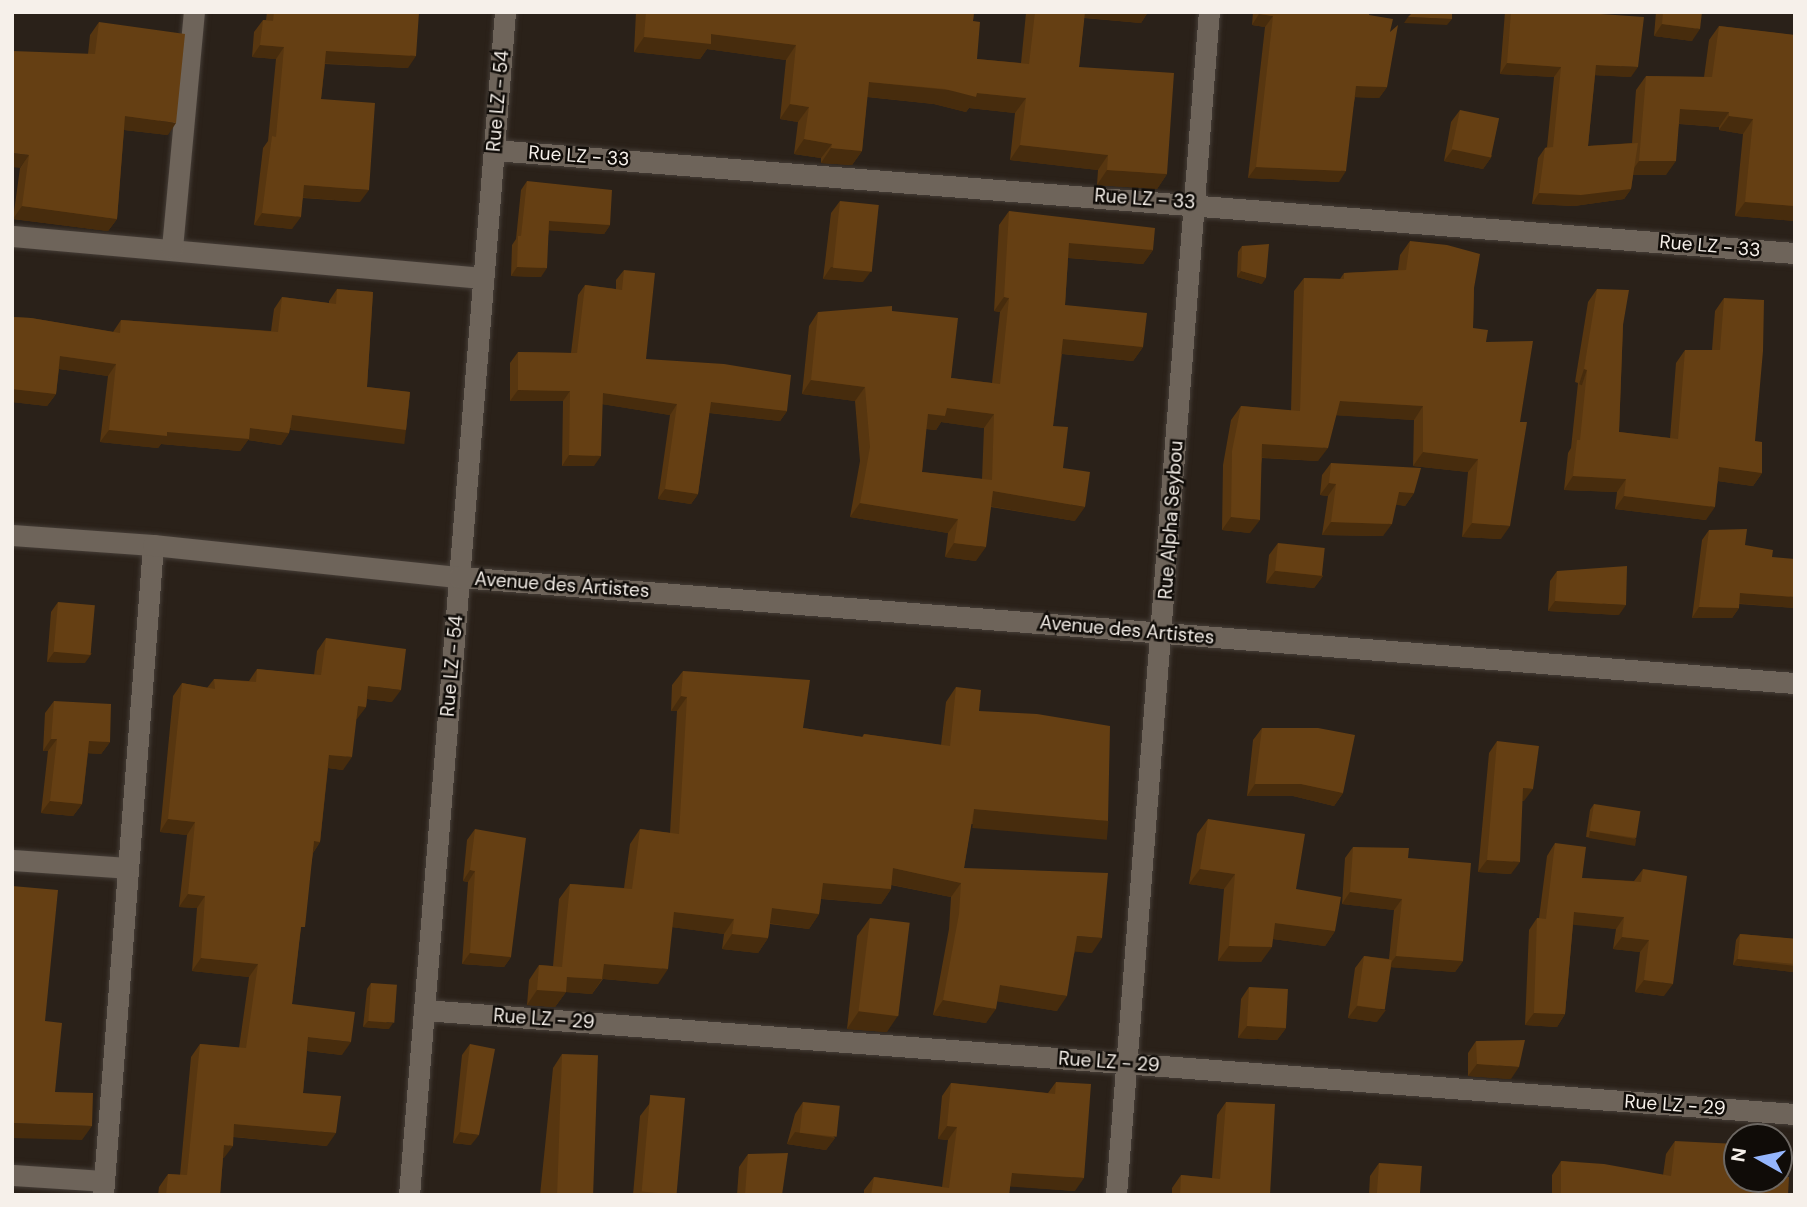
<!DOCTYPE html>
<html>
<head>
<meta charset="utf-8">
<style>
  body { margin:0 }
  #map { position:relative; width:1807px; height:1207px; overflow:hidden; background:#2a2119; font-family:"DM Sans",sans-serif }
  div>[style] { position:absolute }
  .roads { filter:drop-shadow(0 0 2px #453d37) drop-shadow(0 0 2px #453d37) }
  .street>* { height:21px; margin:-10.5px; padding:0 10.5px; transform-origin:10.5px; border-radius:10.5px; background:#6e645a }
  .secondary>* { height:21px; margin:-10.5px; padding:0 10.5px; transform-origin:10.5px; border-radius:10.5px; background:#6e645a }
  .wall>* { inset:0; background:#573610 }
  .shaded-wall>* { inset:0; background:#472c0d; transform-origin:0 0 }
  .building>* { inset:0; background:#653f13; transform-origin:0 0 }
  span { translate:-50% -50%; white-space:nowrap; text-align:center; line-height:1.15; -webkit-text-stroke:5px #100c08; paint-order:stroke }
  .street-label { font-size:19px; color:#f6f0ea }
  .frame { position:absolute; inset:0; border:14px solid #f6f0ea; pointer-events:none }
  .north { position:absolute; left:1723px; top:1123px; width:70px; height:70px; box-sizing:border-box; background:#100c08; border:2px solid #6c6762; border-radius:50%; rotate:279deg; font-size:19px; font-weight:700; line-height:28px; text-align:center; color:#f6f0ea }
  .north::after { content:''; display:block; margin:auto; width:24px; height:32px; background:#95b6fd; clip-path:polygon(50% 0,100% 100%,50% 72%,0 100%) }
</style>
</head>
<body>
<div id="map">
  <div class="roads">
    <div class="street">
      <div style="left:494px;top:150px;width:1305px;rotate:4.53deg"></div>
      <div style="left:12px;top:236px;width:473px;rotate:5.1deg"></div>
      <div style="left:172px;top:248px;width:237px;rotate:-84.7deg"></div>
      <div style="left:12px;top:860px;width:116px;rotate:3.9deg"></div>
      <div style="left:424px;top:1010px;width:1375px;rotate:4.34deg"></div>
      <div style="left:12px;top:1175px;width:92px;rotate:3.7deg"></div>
      <div style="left:103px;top:1195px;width:652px;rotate:-85.6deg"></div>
      <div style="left:409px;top:1195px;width:1187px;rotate:-85.36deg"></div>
      <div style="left:1116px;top:1195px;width:1187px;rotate:-85.51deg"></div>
    </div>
    <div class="secondary">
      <div style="left:12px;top:535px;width:141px;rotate:4.1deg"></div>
      <div style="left:153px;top:545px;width:308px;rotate:6deg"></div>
      <div style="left:459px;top:577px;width:1340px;rotate:4.54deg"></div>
    </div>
  </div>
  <div class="wall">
    <div style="clip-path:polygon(267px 12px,419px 12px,408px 68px,325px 64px,321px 99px,360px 202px,303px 198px,292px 229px,254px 225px,263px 148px,268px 141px,276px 59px,252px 57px,254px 32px,263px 20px,266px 20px)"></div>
    <div style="clip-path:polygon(636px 12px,974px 12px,973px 21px,977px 59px,1021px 63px,1026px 13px,1022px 12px,1148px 12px,1141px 23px,1084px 18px,1079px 67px,1167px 174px,1157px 189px,1097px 185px,1098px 170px,1010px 160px,1015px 113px,969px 108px,966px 112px,934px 104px,867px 97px,862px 151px,852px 165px,821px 163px,821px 158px,794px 154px,798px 122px,780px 119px,786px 60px,707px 49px,700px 59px,634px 52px)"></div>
    <div style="clip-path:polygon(1253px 12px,1369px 12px,1369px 15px,1390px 32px,1387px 87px,1379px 98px,1355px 97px,1339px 182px,1248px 178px,1265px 27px,1252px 25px)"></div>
    <div style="clip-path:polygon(1505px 12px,1572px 12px,1631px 77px,1595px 75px,1588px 146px,1632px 143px,1636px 90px,1646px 76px,1704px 77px,1709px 40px,1719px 26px,1793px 35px,1795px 22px,1795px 221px,1735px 216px,1743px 134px,1719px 130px,1719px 127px,1679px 124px,1666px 175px,1633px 175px,1631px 189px,1624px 199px,1574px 206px,1532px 204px,1538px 158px,1545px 148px,1547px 147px,1554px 77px,1500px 74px)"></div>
    <div style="clip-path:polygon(1656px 12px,1702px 12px,1692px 41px,1654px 36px)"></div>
    <div style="clip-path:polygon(99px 22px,168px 135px,124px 130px,117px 219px,108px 231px,13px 219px,20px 168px,88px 54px,90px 35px)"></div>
    <div style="clip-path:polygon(1460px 110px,1492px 156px,1483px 169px,1444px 161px,1451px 122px)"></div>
    <div style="clip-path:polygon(527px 181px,610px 225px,604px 234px,549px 230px,541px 277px,511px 276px,512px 245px,516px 239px,521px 190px)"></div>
    <div style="clip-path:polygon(840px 201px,863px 282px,823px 279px,831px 213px)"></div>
    <div style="clip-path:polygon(evenodd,1009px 211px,1153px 250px,1143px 264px,1068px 258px,1065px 305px,1143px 347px,1133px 361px,1062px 354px,1053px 426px,1075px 521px,991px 507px,976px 561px,945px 557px,948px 533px,850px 517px,860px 461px,855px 401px,802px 394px,809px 326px,818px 312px,892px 311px,951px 378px,992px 383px,1000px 312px,994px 311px,999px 225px,1009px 211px,941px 422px,984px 428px,982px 479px,922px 472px,926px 429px,936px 430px,941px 422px)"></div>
    <div style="clip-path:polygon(1410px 241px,1474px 288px,1473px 328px,1486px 342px,1501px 539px,1462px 537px,1468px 472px,1413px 466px,1414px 420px,1336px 415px,1318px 461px,1262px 458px,1250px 533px,1222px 530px,1223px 465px,1231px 420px,1241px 406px,1291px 411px,1294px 291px,1304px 278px,1340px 279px,1344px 273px,1398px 270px,1400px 255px)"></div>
    <div style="clip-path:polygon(1242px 246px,1262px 284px,1237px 277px,1238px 252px)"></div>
    <div style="clip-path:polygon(624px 270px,646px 359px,787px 411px,780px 421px,709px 413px,698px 494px,691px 504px,658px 499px,670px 415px,602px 404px,594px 466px,562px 466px,563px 401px,510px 401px,510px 363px,518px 352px,571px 353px,578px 295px,585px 285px,616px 289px,616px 280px)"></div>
    <div style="clip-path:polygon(337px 289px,373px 292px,367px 387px,410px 392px,406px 430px,398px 442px,290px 428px,289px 433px,281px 445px,248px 440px,240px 451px,161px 444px,158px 448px,100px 442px,108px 376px,59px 369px,56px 394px,47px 406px,12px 402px,12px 317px,31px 318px,113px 332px,121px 320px,271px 331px,274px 309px,282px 297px,329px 303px,329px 301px)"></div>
    <div style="clip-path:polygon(1597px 289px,1623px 325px,1619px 432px,1670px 438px,1676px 363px,1685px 350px,1712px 350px,1715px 311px,1724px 298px,1762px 473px,1753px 486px,1718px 481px,1706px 520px,1615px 509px,1617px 492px,1564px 490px,1568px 453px,1571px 448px,1578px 383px,1575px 382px,1588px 302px)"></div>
    <div style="clip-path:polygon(1331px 463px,1414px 493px,1405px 506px,1396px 504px,1383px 536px,1322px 535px,1328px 496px,1320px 495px,1322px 475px)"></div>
    <div style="clip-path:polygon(1709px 530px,1772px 557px,1795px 608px,1739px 604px,1739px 608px,1732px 618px,1692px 618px,1702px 540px)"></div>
    <div style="clip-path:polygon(1278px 543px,1323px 576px,1314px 588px,1266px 583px,1269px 555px)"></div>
    <div style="clip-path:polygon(1557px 571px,1619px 615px,1548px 611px,1550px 581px)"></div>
    <div style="clip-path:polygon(58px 602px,85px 663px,47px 662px,51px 612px)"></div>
    <div style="clip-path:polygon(326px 638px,392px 702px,367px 699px,366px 707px,356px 719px,343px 770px,328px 768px,320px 842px,313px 853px,300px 934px,292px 1004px,342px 1055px,307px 1051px,303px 1093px,327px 1146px,233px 1137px,223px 1158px,220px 1195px,158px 1195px,159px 1187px,168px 1174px,180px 1175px,191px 1057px,200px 1044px,239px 1048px,249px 977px,192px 971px,197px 908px,179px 907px,187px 835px,160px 832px,173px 696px,182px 683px,207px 688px,214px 679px,249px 681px,257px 669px,314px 675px,317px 651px)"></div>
    <div style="clip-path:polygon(683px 671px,803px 728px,862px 737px,864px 734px,941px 745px,946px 702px,956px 687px,1098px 836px,971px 824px,964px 868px,1092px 953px,1075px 951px,1057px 1011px,997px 1001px,986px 1023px,933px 1015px,949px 929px,951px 897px,891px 885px,891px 889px,881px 904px,821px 899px,819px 914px,809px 929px,770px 924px,768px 938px,758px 953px,722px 949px,724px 934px,672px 927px,658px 984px,603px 979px,592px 994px,566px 992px,555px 1007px,527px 1005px,529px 980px,539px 965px,553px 966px,559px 899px,570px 884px,624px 888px,630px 844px,640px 829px,670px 833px,677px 711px,671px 711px,672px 685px)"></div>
    <div style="clip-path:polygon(54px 701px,110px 742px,101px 754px,88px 753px,82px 804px,73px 816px,41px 813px,48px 751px,43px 751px,45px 713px)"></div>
    <div style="clip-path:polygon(1262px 728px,1343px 793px,1334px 806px,1293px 796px,1247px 796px,1253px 740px)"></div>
    <div style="clip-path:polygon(1497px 741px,1524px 801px,1522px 801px,1511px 874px,1478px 872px,1489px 753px)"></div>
    <div style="clip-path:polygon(1594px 804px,1636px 839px,1632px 845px,1586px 837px,1590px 810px)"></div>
    <div style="clip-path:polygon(1208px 819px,1296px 889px,1335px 931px,1325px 946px,1273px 939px,1261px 962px,1218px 961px,1224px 889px,1189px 884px,1197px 834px)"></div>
    <div style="clip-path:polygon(475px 829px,511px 957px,504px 967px,462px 964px,468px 882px,463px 881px,467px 840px)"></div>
    <div style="clip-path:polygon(1555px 843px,1582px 878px,1634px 881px,1643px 869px,1664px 996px,1635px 992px,1640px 952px,1613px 949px,1616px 929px,1573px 924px,1565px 1014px,1557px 1027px,1525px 1025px,1529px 930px,1537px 918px,1539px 918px,1547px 856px)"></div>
    <div style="clip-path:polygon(1353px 847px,1408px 858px,1463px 961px,1455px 972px,1391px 967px,1377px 1022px,1348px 1018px,1355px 968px,1364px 956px,1389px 959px,1394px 910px,1342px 904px,1345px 858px)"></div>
    <div style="clip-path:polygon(870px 918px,887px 1032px,847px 1029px,857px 936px)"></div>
    <div style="clip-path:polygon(1740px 934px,1795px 939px,1795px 970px,1793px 972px,1733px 965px,1736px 940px)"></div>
    <div style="clip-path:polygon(371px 983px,389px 1029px,363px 1027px,367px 989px)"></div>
    <div style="clip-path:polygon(1249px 987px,1286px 1028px,1277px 1040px,1238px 1038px,1241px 999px)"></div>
    <div style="clip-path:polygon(1476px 1041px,1511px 1079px,1468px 1076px,1468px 1053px)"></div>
    <div style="clip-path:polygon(470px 1044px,471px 1145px,453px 1143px,462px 1055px)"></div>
    <div style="clip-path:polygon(562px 1054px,582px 1195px,540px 1195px,553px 1068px)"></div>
    <div style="clip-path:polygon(1056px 1082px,1075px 1191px,1010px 1186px,1009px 1195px,864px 1195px,864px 1190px,874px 1177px,942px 1187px,948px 1140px,938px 1139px,942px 1096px,951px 1083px,1048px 1093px)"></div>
    <div style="clip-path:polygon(803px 1102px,835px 1138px,826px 1150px,787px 1144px,795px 1114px)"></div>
    <div style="clip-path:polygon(1226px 1102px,1270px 1195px,1172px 1195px,1172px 1188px,1181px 1175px,1212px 1178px,1217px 1115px)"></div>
    <div style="clip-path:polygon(650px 1103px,676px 1195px,633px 1195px,640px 1116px)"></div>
    <div style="clip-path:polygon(1675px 1141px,1737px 1179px,1788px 1195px,1552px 1195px,1552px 1175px,1561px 1161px,1663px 1175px,1666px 1154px)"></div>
    <div style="clip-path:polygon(748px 1154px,782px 1195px,737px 1195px,739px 1167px)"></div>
    <div style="clip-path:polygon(1379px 1163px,1420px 1195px,1369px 1195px,1370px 1176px)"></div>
  </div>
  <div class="shaded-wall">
    <div style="clip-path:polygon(1079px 12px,1148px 12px,1141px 23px,1076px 17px)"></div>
    <div style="clip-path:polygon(1259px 14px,1273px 16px,1265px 27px,1252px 25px)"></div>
    <div style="clip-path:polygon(1408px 17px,1452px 19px,1447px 25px,1404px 23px)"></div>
    <div style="clip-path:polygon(1662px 24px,1700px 29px,1692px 41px,1654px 36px)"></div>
    <div style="clip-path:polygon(711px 34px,796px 45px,786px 60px,707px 49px,700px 59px,634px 52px,644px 37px)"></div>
    <div style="clip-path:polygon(260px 45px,284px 47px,276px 59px,252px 57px)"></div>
    <div style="clip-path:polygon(326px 51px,416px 56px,408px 68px,317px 63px)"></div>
    <div style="clip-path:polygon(1507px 63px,1561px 67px,1554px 77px,1500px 74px)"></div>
    <div style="clip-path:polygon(1596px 65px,1638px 67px,1631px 77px,1589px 75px)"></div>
    <div style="clip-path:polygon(869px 82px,1026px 98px,1015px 113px,969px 108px,966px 112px,934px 104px,859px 96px)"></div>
    <div style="clip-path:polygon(1356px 86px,1387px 87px,1379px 98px,1349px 97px)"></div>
    <div style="clip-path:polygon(790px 104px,809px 107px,798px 122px,780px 119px)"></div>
    <div style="clip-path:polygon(1680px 109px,1729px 112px,1719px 127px,1670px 123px)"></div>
    <div style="clip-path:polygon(125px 116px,176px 123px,168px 135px,116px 129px)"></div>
    <div style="clip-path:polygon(1729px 116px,1753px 119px,1743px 134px,1719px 130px)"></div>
    <div style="clip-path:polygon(804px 139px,832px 144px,821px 158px,794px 154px)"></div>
    <div style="clip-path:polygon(1020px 145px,1108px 155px,1098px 170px,1010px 160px)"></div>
    <div style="clip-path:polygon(831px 148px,862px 151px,852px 165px,821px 163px)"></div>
    <div style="clip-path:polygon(1453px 149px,1492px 156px,1483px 169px,1444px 161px)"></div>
    <div style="clip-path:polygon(12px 153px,29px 155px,20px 168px,12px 167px)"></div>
    <div style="clip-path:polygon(1639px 161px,1676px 161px,1666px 175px,1629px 175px)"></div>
    <div style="clip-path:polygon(1256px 167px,1346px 171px,1339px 182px,1248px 178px)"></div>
    <div style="clip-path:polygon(1107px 170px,1167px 174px,1157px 189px,1097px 185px)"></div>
    <div style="clip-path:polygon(304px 185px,369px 190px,360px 202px,296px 197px)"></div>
    <div style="clip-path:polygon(1631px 189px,1624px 199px,1574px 206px,1532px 204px,1539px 193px)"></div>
    <div style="clip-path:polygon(1745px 202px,1795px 206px,1795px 221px,1735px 216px)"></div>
    <div style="clip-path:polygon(22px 206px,117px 219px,108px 231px,13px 219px)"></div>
    <div style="clip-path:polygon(262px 213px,301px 217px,292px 229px,254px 225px)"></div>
    <div style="clip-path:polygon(549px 221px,610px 225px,604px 234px,543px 230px)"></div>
    <div style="clip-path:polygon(1069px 243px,1153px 250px,1143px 264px,1059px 257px)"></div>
    <div style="clip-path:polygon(517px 267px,547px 268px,541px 277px,511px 276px)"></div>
    <div style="clip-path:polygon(831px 267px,872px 270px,863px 282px,823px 279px)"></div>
    <div style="clip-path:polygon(1241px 271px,1266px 278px,1262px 284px,1237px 277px)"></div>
    <div style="clip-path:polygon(1004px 297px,1009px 298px,1000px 312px,994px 311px)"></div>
    <div style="clip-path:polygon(1063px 339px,1143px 347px,1133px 361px,1054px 353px)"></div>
    <div style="clip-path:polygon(60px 356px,116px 364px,108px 376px,52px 368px)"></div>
    <div style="left:1584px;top:369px;width:3px;height:16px;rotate:18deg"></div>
    <div style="clip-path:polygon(811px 380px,865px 387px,855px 401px,802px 394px)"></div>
    <div style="clip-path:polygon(12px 389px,56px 394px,47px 406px,12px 402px)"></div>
    <div style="clip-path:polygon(518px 390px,570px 391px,563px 401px,510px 401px)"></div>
    <div style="clip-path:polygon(603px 393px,677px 404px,670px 415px,595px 403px)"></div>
    <div style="clip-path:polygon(1340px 401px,1423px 406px,1414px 420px,1330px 415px)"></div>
    <div style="clip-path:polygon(711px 402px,787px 411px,780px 421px,703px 412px)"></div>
    <div style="clip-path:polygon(947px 408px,994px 414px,984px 428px,941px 422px,936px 430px,918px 428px,928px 414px)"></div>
    <div style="left:292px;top:415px;width:115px;height:15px;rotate:7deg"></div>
    <div style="clip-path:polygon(250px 428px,289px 433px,281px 445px,248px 440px,240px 451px,161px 444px,158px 448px,100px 442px,109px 430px,167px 432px)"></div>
    <div style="clip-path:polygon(1262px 444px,1328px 448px,1318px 461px,1252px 457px)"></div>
    <div style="clip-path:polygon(1423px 452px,1478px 459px,1468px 472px,1413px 466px)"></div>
    <div style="clip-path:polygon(569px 455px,601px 456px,594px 466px,562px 466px)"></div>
    <div style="clip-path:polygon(1719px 467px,1762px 473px,1753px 486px,1710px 480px)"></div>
    <div style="clip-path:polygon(1573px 476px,1626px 479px,1617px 492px,1564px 490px)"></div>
    <div style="clip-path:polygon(1329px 483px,1336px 484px,1328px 496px,1320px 495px)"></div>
    <div style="clip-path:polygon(665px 489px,698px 494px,691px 504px,658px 499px)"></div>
    <div style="clip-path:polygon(993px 491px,1085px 507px,1075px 521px,983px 505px)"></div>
    <div style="clip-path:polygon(1399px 492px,1414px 493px,1405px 506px,1390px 504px)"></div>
    <div style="clip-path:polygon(1624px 496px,1715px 507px,1706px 520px,1615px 509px)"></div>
    <div style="clip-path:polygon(860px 503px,958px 519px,948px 533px,850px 517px)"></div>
    <div style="clip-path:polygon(1231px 517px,1260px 520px,1250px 533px,1222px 530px)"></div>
    <div style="clip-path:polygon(1331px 522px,1392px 524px,1383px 536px,1322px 535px)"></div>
    <div style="clip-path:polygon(1472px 523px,1510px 526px,1501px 539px,1462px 537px)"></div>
    <div style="clip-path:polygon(954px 543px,986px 547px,976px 561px,945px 557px)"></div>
    <div style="clip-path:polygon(1275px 571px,1323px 576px,1314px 588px,1266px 583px)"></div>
    <div style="clip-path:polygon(1740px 593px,1795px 597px,1795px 608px,1733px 603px)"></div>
    <div style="clip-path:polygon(1555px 601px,1626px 605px,1619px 615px,1548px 611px)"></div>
    <div style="clip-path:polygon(1699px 607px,1739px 608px,1732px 618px,1692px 618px)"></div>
    <div style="clip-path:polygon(54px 652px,92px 653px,85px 663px,47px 662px)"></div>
    <div style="clip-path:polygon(368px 686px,401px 690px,392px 702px,360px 698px)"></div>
    <div style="clip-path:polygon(681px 696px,687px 697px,677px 711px,671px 711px)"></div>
    <div style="clip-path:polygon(358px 706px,366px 707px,357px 719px,349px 718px)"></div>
    <div style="clip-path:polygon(51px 739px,57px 739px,48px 751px,43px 751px)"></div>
    <div style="clip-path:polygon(89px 741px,110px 742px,101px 754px,81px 753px)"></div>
    <div style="clip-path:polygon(329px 755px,352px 757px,343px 770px,320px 767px)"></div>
    <div style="clip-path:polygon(1255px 784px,1301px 784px,1343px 793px,1334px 806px,1293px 796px,1247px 796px)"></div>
    <div style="clip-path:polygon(1523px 788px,1533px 789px,1524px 801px,1514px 800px)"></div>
    <div style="clip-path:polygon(50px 801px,82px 804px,73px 816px,41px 813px)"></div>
    <div style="left:974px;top:809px;width:135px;height:19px;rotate:5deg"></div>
    <div style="clip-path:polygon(168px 819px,195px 822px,187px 835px,160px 832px)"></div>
    <div style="left:1590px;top:831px;width:47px;height:7px;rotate:10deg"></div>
    <div style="clip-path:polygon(314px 841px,320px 842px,312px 854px)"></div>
    <div style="clip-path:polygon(1487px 860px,1520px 862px,1511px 874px,1478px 872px)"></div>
    <div style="clip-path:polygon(893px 868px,961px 883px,951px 897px,883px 883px)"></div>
    <div style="clip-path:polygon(1200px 869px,1235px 874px,1224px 889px,1189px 884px)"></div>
    <div style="clip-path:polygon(470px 870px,475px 871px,468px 882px,463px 881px)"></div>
    <div style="clip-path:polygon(823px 883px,891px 889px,881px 904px,813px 898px)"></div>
    <div style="clip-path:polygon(1350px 892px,1402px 899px,1394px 910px,1342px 904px)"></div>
    <div style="clip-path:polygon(188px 894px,205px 896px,197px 908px,179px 907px)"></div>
    <div style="clip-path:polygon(772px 908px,819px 914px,809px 929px,762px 922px)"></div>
    <div style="clip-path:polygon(674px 912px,734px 919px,724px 934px,663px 926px)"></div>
    <div style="clip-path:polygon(1574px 912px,1624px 917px,1616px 929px,1565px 924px)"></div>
    <div style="clip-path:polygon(1275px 923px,1335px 931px,1325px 946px,1265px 938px)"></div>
    <div style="clip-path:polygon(732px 934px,768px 938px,758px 953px,722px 949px)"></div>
    <div style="clip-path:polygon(1077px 936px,1102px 938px,1092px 953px,1067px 951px)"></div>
    <div style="clip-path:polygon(1622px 937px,1649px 940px,1640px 952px,1613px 949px)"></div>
    <div style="clip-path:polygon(1229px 946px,1272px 947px,1261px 962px,1218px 961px)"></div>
    <div style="clip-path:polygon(470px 953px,511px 957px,504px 967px,462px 964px)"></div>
    <div style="clip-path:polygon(1396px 956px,1463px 961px,1455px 972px,1388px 967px)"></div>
    <div style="clip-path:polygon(201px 958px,258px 964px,249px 977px,192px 971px)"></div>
    <div style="clip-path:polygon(1737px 959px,1795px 966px,1795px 970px,1793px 972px,1733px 965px)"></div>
    <div style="clip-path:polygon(604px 964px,668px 969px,658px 984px,594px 978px)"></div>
    <div style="clip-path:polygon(567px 977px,602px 979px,592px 994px,566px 992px,555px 1007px,527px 1005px,537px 990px)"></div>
    <div style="clip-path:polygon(1644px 980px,1673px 984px,1664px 996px,1635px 992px)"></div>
    <div style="clip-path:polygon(1000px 985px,1067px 996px,1057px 1011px,989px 1000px)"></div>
    <div style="clip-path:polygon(943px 1000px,996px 1009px,986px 1023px,933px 1015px)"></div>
    <div style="clip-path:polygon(1357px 1006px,1386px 1010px,1377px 1022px,1348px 1018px)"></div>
    <div style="clip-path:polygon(859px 1011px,899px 1014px,887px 1032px,847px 1029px)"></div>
    <div style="clip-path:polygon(1534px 1013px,1565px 1014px,1557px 1027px,1525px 1025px)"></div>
    <div style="clip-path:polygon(368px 1021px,393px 1023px,389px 1029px,363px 1027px)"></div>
    <div style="clip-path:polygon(1247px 1026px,1286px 1028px,1277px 1040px,1238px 1038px)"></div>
    <div style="clip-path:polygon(308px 1037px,351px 1042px,342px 1055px,299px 1050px)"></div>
    <div style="clip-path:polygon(1477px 1064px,1519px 1067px,1511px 1079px,1468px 1076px)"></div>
    <div style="clip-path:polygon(12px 1123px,92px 1126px,82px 1140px,12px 1138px)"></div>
    <div style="clip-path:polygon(234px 1124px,336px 1133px,327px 1146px,226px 1136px)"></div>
    <div style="clip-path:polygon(947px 1126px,957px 1127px,948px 1140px,938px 1139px)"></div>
    <div style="clip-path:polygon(460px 1132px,479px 1135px,471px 1145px,453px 1143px)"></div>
    <div style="clip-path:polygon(795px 1132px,835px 1138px,826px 1150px,787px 1144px)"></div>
    <div style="clip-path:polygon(224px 1145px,233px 1146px,224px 1158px,215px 1158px)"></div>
    <div style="clip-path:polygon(1012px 1173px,1084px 1178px,1075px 1191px,1002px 1186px)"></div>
  </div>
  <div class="building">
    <div style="clip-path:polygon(274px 12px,419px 12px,416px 56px,326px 51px,321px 99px,375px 103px,369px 190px,304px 185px,301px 217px,262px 213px,272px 136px,276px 137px,284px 47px,260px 45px,263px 20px,273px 21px)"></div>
    <div style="clip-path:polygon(646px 12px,974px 12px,973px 21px,980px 22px,977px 59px,1029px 64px,1035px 12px,1085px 12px,1079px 67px,1174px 73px,1167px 174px,1107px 170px,1108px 155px,1020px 145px,1026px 98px,977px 93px,976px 97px,945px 89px,869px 82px,862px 151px,831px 148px,832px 144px,804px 139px,809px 107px,790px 104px,796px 45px,711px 34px,711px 44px,644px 37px)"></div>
    <div style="clip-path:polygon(1260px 12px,1369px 12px,1369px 15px,1393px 19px,1390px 32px,1398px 25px,1387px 87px,1356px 86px,1346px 171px,1256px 167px,1273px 16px,1259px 14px)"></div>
    <div style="clip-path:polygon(1413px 12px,1452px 12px,1452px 19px,1408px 17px)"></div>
    <div style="clip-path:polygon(1511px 12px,1572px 12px,1644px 17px,1638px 67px,1596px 65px,1588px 146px,1638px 143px,1631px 189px,1581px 195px,1539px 193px,1545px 148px,1553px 147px,1561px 67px,1507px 63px)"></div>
    <div style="clip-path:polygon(1663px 12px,1702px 12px,1700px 29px,1662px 24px)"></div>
    <div style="clip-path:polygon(99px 22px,185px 34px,176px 123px,125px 116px,117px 219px,22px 206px,29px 155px,12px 153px,12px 51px,95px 54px)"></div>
    <div style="clip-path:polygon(1719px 26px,1795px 35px,1795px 206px,1745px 202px,1753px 119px,1729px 116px,1729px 112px,1680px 109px,1676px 161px,1639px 161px,1646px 76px,1712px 77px)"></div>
    <div style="left:1460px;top:110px;width:40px;height:40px;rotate:12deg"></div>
    <div style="clip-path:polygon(527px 181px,612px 190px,610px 225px,549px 221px,547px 268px,517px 267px,518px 236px,521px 236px)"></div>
    <div style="left:840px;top:201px;width:39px;height:67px;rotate:6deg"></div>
    <div style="clip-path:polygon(evenodd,1009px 211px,1155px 228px,1153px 250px,1069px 243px,1065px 305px,1147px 313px,1143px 347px,1063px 339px,1053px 426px,1068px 427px,1063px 468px,1090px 472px,1085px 507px,993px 491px,986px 547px,954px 543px,958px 519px,860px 503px,870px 447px,865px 387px,811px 380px,818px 312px,892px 306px,892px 311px,958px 318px,951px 378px,1000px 384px,1009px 298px,1004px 297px,1009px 211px,947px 408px,994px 414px,992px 480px,922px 472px,928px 414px,945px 416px,947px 408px)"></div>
    <div style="clip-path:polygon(1410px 241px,1447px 245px,1480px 254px,1474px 288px,1473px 328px,1488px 330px,1486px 342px,1533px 341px,1520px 422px,1527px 422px,1510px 526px,1472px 523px,1478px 459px,1423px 452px,1423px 406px,1340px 401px,1328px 448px,1262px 444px,1260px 520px,1231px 517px,1232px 451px,1241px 406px,1300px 411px,1304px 278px,1344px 279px,1344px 273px,1406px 270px)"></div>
    <div style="clip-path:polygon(1269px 244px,1266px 278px,1241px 271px,1242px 246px)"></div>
    <div style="clip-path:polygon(624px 270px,655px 273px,646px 359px,724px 364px,791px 375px,787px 411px,711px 402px,698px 494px,665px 489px,677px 404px,603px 393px,601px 456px,569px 455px,570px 391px,518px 390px,518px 352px,577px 353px,585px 285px,622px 290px)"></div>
    <div style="clip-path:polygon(337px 289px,373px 292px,367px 387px,410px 392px,406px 430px,292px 415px,289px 433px,250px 428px,249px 439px,167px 432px,167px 436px,109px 430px,116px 364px,60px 356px,56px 394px,12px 389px,12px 317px,31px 318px,120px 333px,121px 320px,278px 332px,282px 297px,336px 304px)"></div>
    <div style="clip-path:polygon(1597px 289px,1629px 290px,1623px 325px,1619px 432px,1678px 439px,1685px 350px,1720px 350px,1724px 298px,1764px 300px,1763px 351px,1755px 441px,1762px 442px,1762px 473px,1719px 467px,1715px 507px,1624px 496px,1626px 479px,1573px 476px,1577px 440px,1580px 440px,1587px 370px,1584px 369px)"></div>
    <div style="clip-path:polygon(1331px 463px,1421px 468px,1414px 493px,1399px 492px,1392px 524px,1331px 522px,1336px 484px,1329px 483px)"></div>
    <div style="clip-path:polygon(1747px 529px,1745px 545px,1773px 550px,1772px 557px,1795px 559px,1795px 597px,1740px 593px,1739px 608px,1699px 607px,1709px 530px)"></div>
    <div style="left:1278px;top:543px;width:47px;height:28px;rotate:6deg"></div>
    <div style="clip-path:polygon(1627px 566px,1626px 605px,1555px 601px,1557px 571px)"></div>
    <div style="left:58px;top:602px;width:37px;height:50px;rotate:5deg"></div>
    <div style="clip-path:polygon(326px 638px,406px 649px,401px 690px,368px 686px,366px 707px,358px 706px,352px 757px,329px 755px,320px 842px,314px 841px,305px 927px,301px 927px,292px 1004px,355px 1012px,351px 1042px,308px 1037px,303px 1093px,341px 1096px,336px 1133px,234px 1124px,233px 1146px,224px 1145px,220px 1195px,166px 1195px,168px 1174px,187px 1175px,200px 1044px,246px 1048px,258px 964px,201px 958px,205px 896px,188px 894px,195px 822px,168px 819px,182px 683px,215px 689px,214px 679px,256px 682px,257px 669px,321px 675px)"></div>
    <div style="clip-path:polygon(683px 671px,810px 680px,803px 728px,863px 737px,864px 734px,950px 746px,956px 687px,981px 690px,979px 711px,1037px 714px,1110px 726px,1108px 821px,974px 809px,964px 868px,1108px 873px,1102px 938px,1077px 936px,1067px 996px,1000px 985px,996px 1009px,943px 1000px,959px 914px,961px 883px,893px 868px,891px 889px,823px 883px,819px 914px,772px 908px,768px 938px,732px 934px,734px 919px,674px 912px,668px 969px,604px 964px,602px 979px,567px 977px,566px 992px,537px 990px,539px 965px,562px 967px,570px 884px,632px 889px,640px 829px,679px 834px,687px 697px,681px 696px)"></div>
    <div style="clip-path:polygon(54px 701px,111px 704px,110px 742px,89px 741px,82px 804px,50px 801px,57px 739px,51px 739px)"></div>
    <div style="clip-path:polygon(1262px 728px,1318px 728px,1355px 735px,1343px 793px,1301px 784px,1255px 784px)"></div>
    <div style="clip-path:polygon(1497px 741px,1539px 746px,1533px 789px,1523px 788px,1520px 862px,1487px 860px)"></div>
    <div style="left:1594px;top:804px;width:47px;height:27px;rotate:9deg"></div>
    <div style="clip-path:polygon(1208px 819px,1305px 834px,1296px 889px,1341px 897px,1335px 931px,1275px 923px,1272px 947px,1229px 946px,1235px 874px,1200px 869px)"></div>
    <div style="clip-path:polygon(475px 829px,526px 838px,511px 957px,470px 953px,475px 871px,470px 870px)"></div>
    <div style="clip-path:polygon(1555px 843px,1586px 847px,1582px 878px,1641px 882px,1643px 869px,1687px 876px,1673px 984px,1644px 980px,1649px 940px,1622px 937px,1624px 917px,1574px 912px,1565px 1014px,1534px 1013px,1537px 918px,1546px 919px)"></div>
    <div style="clip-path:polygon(1353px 847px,1409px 848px,1408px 858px,1471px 863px,1463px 961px,1396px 956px,1402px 899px,1350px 892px)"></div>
    <div style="clip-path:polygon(12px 886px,58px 890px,45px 1021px,62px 1023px,55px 1092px,93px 1093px,92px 1126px,12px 1123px)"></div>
    <div style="left:870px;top:918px;width:40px;height:94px;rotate:7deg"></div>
    <div style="left:1740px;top:934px;width:55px;height:25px;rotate:5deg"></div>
    <div style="left:1364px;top:956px;width:28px;height:50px;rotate:8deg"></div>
    <div style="left:371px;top:983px;width:26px;height:38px;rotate:4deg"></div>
    <div style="left:1249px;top:987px;width:39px;height:39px;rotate:3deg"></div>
    <div style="clip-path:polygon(1525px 1040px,1519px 1067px,1477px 1064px,1476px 1041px)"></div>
    <div style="clip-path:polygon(470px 1044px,495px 1049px,479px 1135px,460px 1132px)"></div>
    <div style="left:562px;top:1054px;width:36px;height:142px;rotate:2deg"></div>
    <div style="clip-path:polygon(1056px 1082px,1091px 1084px,1084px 1178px,1012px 1173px,1009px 1195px,871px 1195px,874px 1177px,949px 1188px,957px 1127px,947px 1126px,951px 1083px,1055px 1094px)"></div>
    <div style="left:685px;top:1098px;width:97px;height:35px;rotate:95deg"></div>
    <div style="left:803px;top:1102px;width:37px;height:31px;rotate:6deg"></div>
    <div style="clip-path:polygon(1226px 1102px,1275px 1104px,1270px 1195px,1180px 1195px,1181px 1175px,1220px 1179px)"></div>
    <div style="clip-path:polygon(1675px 1141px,1737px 1144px,1737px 1179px,1779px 1179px,1779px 1176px,1789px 1177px,1788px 1195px,1561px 1195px,1561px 1161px,1604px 1164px,1671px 1176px)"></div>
    <div style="clip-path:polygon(788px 1153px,782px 1195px,745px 1195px,748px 1154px)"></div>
    <div style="left:1379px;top:1163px;width:43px;height:32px;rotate:4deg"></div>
  </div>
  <div class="street-label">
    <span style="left:498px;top:101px;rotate:-85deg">Rue LZ - 54</span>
    <span style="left:579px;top:156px;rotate:4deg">Rue LZ - 33</span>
    <span style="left:1145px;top:199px;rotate:4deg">Rue LZ - 33</span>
    <span style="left:1710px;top:246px;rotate:5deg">Rue LZ - 33</span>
    <span style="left:1171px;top:520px;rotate:-86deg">Rue Alpha Seybou</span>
    <span style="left:562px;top:585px;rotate:4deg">Avenue des Artistes</span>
    <span style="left:1127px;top:630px;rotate:5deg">Avenue des Artistes</span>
    <span style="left:452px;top:666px;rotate:-85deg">Rue LZ - 54</span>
    <span style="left:544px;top:1019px;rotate:4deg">Rue LZ - 29</span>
    <span style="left:1109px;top:1062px;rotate:4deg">Rue LZ - 29</span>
    <span style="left:1675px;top:1105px;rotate:4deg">Rue LZ - 29</span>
  </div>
  <div class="frame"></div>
  <div class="north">N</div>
</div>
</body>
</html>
